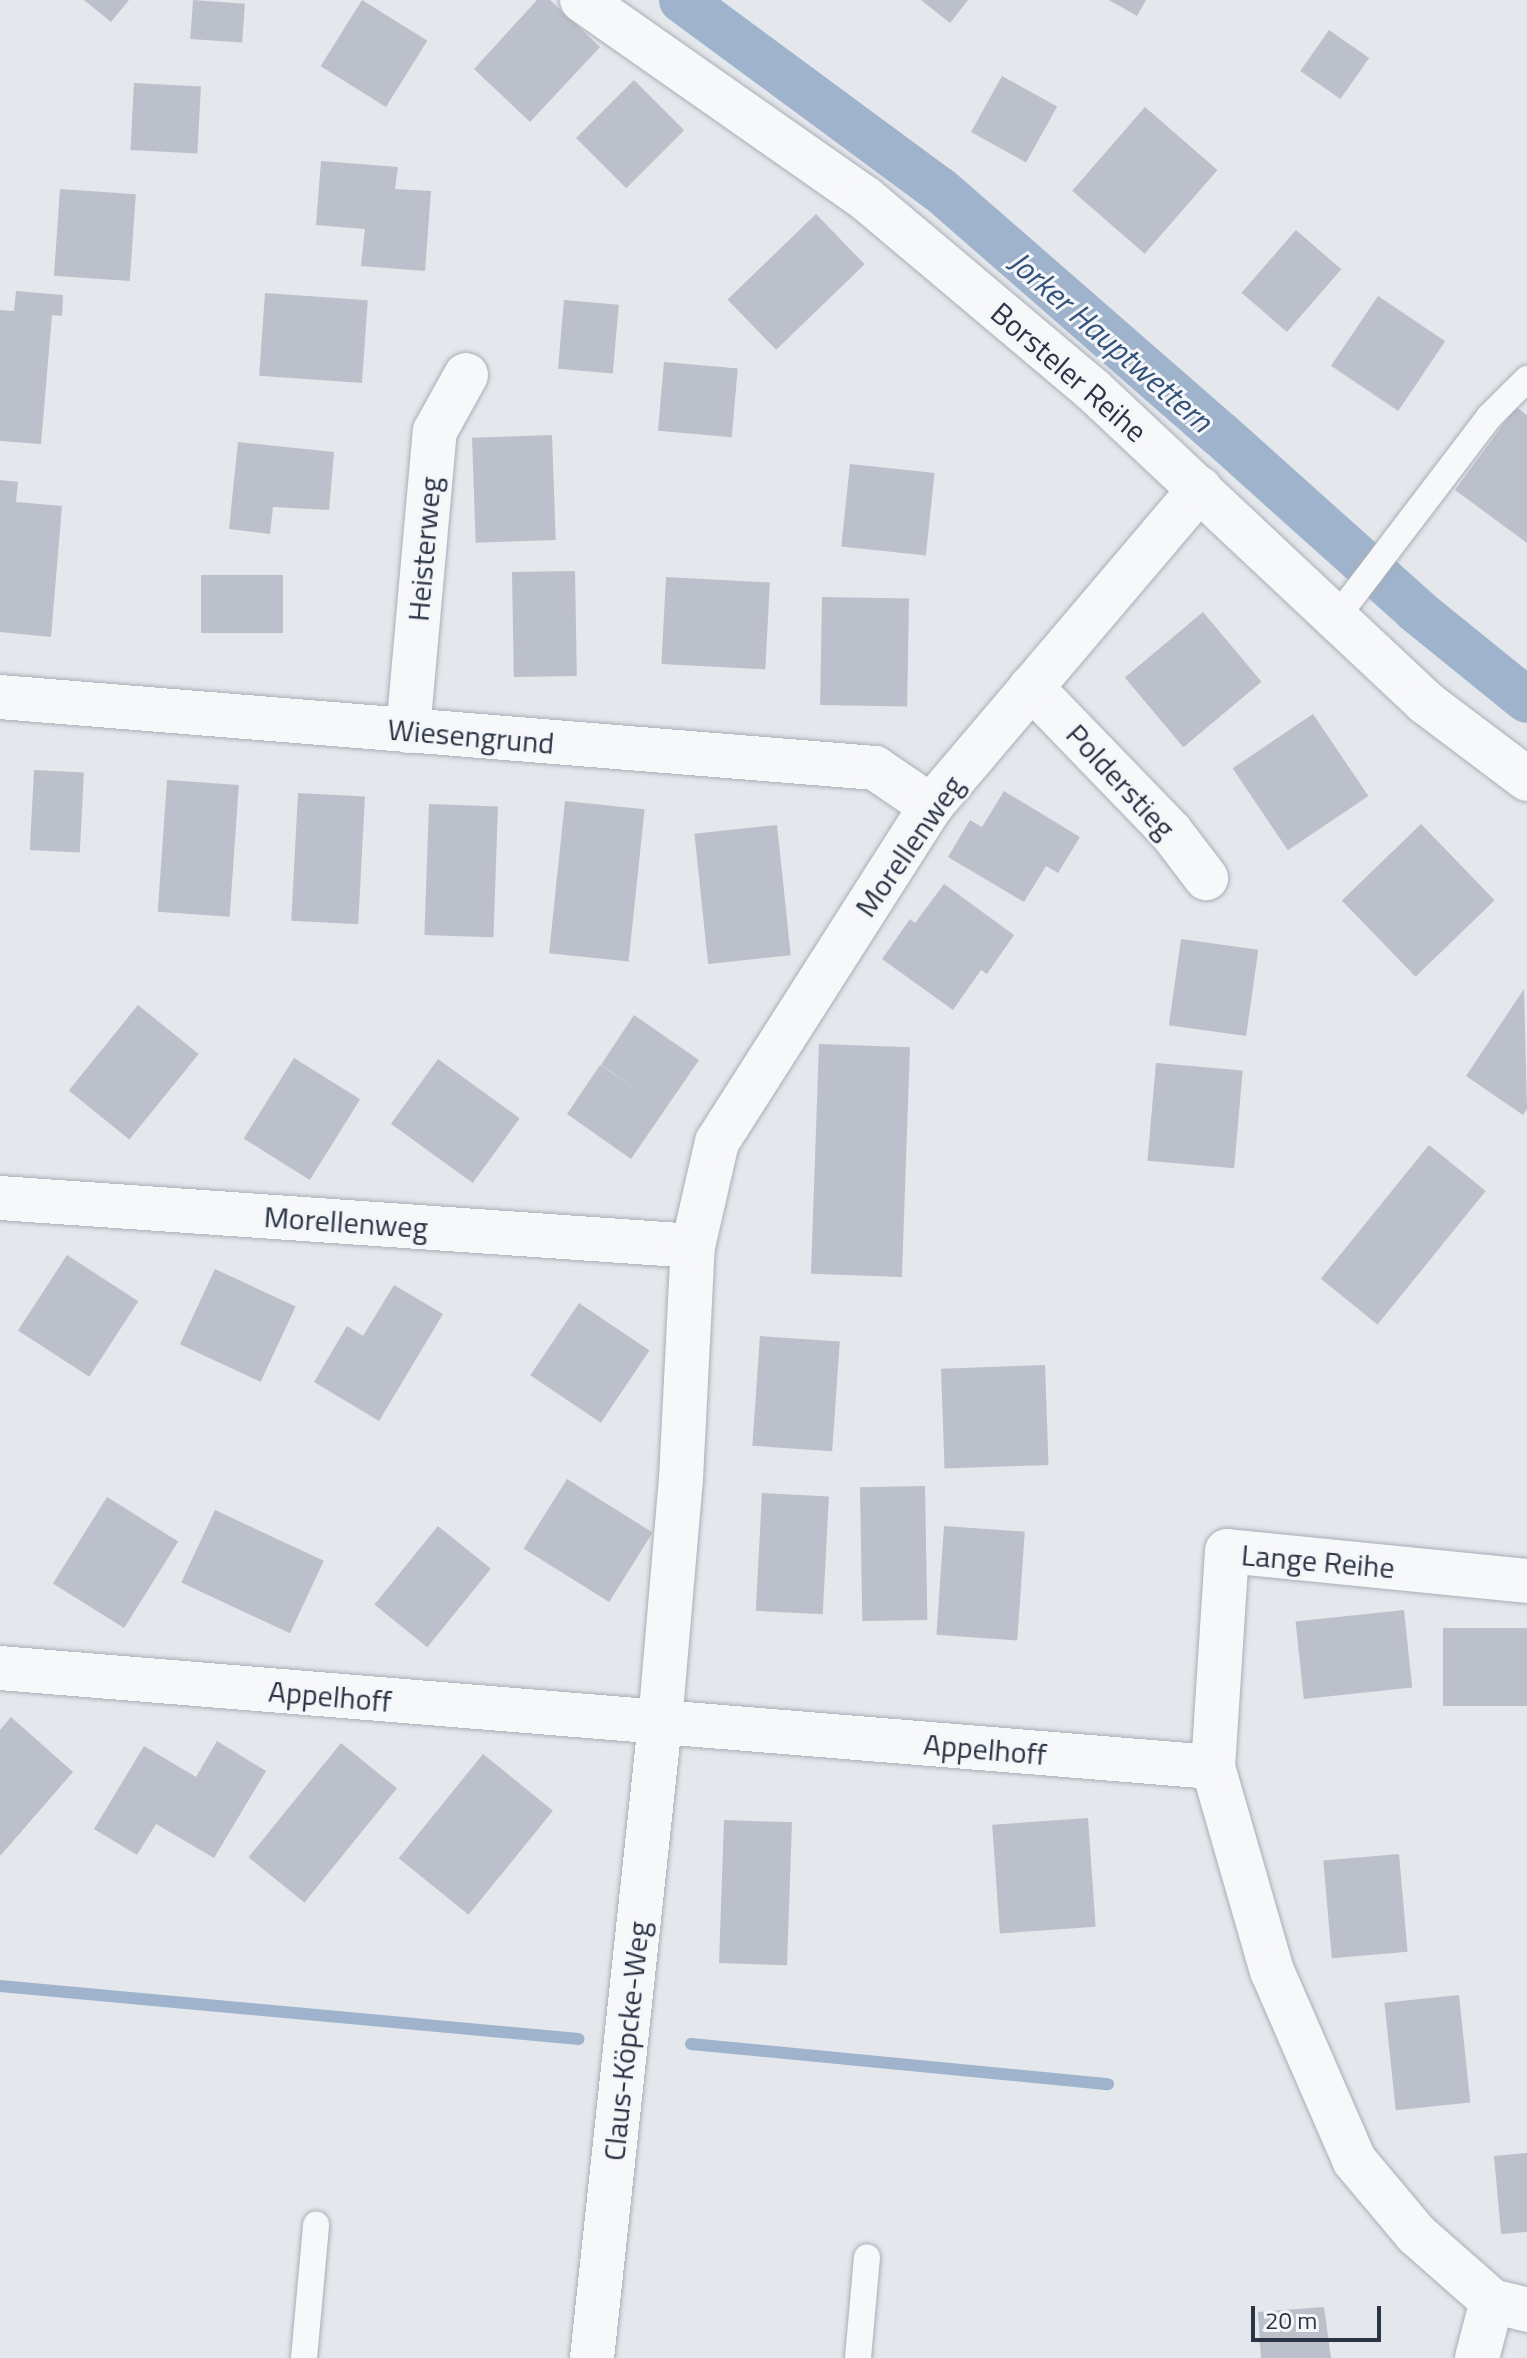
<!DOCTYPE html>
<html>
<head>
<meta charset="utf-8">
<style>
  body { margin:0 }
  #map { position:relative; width:1527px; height:2358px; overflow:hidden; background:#e4e7ec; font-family:"Titillium Web",sans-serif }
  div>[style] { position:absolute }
  .stream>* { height:12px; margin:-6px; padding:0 6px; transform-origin:6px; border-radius:6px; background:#9fb4cc }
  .canal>* { height:46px; margin:-23px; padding:0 23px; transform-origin:23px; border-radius:23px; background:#9fb4cc }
  .building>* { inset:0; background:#bbc0ca; transform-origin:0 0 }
  .roads { filter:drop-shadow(0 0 2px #a9aeb7) drop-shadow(0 0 2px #a9aeb7) }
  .service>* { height:26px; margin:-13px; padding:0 13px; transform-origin:13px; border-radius:13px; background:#f7f8fa }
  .minor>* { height:44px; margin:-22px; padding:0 22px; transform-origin:22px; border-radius:22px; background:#f7f8fa }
  .tertiary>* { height:44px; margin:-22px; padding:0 22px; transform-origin:22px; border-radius:22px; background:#f7f8fa }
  span { translate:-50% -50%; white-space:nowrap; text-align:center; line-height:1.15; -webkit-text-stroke:6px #f4f6f9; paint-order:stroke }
  .street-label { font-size:30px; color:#2b3445 }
  .water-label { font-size:32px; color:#34527a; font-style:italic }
  .scale { position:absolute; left:1251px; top:2306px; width:130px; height:36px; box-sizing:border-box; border:4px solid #2b3445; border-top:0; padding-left:10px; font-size:24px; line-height:28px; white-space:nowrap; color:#2b3445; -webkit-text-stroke:6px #f4f6f9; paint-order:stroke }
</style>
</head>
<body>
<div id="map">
  <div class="stream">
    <div style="left:0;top:1986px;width:581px;rotate:5.23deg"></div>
    <div style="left:691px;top:2044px;width:419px;rotate:5.5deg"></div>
  </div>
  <div class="canal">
    <div style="left:682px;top:0;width:320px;rotate:36.4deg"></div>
    <div style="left:940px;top:190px;width:371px;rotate:41.1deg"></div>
    <div style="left:1220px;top:434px;width:265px;rotate:41.9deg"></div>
    <div style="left:1417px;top:611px;width:141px;rotate:39deg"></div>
  </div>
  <div class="building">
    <div style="clip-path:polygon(84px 0,129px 0,111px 22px)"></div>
    <div style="left:193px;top:0;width:52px;height:39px;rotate:4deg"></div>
    <div style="left:362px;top:0;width:77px;height:78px;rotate:32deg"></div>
    <div style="clip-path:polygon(537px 0,550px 0,600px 47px,530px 122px,474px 69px)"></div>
    <div style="clip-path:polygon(921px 0,968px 0,950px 23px)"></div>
    <div style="clip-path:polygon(1109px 0,1146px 0,1137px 16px)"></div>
    <div style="left:1329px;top:30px;width:49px;height:50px;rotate:35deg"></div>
    <div style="left:1002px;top:76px;width:63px;height:64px;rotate:29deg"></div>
    <div style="left:634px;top:80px;width:71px;height:82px;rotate:45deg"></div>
    <div style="left:134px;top:83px;width:67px;height:67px;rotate:3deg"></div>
    <div style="left:1145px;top:107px;width:96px;height:111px;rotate:41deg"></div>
    <div style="clip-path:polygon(321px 161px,398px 167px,395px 189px,431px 191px,425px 271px,361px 266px,365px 229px,316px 225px)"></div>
    <div style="left:60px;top:189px;width:76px;height:87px;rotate:4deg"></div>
    <div style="left:816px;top:214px;width:70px;height:123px;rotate:46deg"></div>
    <div style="left:1296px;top:230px;width:60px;height:83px;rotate:41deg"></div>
    <div style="clip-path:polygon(16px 291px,63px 295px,62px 316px,52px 315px,41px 444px,0 441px,0 310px,14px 311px)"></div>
    <div style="left:265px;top:293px;width:103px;height:83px;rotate:4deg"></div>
    <div style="left:1378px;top:296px;width:81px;height:84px;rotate:34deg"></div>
    <div style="left:564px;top:300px;width:55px;height:69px;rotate:5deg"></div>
    <div style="left:664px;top:362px;width:74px;height:69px;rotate:5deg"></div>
    <div style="clip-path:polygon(1516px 407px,1527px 415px,1527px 543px,1455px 490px)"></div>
    <div style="left:552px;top:435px;width:105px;height:80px;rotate:88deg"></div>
    <div style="clip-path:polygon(238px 442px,334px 452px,329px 510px,273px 507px,270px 534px,229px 529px)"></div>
    <div style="left:850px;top:464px;width:85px;height:83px;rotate:6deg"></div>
    <div style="clip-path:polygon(0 480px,18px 482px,16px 502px,62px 506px,51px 637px,0 632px)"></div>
    <div style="left:575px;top:571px;width:105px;height:63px;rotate:89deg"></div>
    <div style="left:201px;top:575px;width:82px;height:58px"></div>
    <div style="left:666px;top:577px;width:104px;height:87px;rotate:3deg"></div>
    <div style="left:822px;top:597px;width:87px;height:108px;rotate:1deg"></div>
    <div style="left:1203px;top:612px;width:91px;height:102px;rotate:50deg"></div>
    <div style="left:1313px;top:714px;width:99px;height:97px;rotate:56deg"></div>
    <div style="left:34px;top:770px;width:50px;height:80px;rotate:3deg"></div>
    <div style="left:167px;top:780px;width:72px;height:132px;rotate:4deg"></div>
    <div style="clip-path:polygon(1004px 791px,1080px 837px,1058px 873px,1046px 866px,1024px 902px,948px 857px,970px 820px,982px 827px)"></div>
    <div style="left:298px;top:793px;width:67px;height:128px;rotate:3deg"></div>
    <div style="left:565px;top:801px;width:80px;height:153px;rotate:6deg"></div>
    <div style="left:429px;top:804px;width:69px;height:131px;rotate:2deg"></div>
    <div style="left:1421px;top:824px;width:106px;height:110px;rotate:46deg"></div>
    <div style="left:777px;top:825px;width:131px;height:83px;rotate:84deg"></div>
    <div style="clip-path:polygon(944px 884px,1014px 935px,987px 974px,981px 970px,953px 1010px,882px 959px,910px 919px,915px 923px)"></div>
    <div style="left:1181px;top:939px;width:78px;height:87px;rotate:8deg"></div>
    <div style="clip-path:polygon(1524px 989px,1527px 1109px,1523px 1115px,1466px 1076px)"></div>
    <div style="left:138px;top:1005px;width:78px;height:110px;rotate:39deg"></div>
    <div style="clip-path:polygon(634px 1015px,699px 1060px,631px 1159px,567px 1114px,600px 1065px,650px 1098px,601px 1065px)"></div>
    <div style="left:819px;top:1044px;width:91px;height:230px;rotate:2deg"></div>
    <div style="left:294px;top:1058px;width:78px;height:95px;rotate:32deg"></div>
    <div style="left:438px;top:1059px;width:101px;height:80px;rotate:36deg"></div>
    <div style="left:1156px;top:1063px;width:87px;height:98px;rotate:5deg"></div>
    <div style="left:1429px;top:1145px;width:73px;height:172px;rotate:39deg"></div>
    <div style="left:67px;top:1255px;width:85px;height:90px;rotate:33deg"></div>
    <div style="left:215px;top:1269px;width:89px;height:83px;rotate:25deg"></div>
    <div style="clip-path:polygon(394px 1285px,443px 1314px,379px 1421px,314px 1382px,347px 1326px,363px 1336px)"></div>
    <div style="left:579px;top:1303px;width:85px;height:87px;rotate:34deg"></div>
    <div style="left:760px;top:1336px;width:80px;height:110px;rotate:4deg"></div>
    <div style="left:1045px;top:1365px;width:100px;height:104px;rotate:88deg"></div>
    <div style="left:567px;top:1479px;width:101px;height:82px;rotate:32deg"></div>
    <div style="left:925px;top:1486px;width:134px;height:65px;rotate:89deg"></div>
    <div style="left:762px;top:1493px;width:67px;height:118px;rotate:3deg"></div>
    <div style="left:107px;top:1497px;width:84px;height:102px;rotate:32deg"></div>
    <div style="left:215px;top:1510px;width:120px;height:80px;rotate:25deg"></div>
    <div style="left:438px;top:1526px;width:68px;height:101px;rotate:39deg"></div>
    <div style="left:944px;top:1526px;width:81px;height:109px;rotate:4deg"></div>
    <div style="left:1404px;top:1610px;width:78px;height:109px;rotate:84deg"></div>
    <div style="left:1527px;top:1628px;width:78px;height:84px;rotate:90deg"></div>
    <div style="clip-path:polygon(11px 1717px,73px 1772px,0 1856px,0 1730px)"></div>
    <div style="clip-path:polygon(217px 1741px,266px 1771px,214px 1858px,156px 1824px,137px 1855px,94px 1829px,144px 1746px,196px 1777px)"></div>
    <div style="left:341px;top:1743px;width:72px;height:147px;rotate:39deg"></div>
    <div style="left:483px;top:1754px;width:90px;height:134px;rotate:39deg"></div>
    <div style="left:1088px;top:1818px;width:109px;height:96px;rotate:86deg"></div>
    <div style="left:724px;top:1820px;width:68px;height:143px;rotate:2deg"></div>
    <div style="left:1399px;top:1854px;width:98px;height:76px;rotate:85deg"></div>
    <div style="left:1459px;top:1995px;width:108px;height:75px;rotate:84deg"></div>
    <div style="clip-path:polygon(1527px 2153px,1527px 2232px,1501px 2234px,1494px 2156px)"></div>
    <div style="clip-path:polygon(1324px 2307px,1331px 2358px,1261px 2358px,1258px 2312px)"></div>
  </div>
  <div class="roads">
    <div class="service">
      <div style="left:1336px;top:618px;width:253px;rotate:-52.7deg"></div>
      <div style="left:1489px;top:417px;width:54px;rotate:-45deg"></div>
      <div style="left:304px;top:2358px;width:134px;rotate:-84.8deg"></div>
      <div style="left:858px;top:2358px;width:101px;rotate:-84.9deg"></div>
    </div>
    <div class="minor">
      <div style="left:1031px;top:687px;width:202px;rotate:46deg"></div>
      <div style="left:1171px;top:832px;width:58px;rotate:52.7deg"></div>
      <div style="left:0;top:697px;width:878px;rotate:4.64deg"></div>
      <div style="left:875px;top:768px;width:68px;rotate:34.2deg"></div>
      <div style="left:408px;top:731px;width:301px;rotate:-84.9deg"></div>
      <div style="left:435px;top:431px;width:64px;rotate:-61deg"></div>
      <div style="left:0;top:1198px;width:695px;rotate:3.96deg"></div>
      <div style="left:1527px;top:1581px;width:301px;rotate:-174.3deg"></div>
      <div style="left:1227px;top:1551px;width:216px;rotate:93.7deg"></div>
      <div style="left:1213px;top:1767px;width:212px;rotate:73.9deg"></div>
      <div style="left:1272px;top:1971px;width:206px;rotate:66.5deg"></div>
      <div style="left:1354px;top:2160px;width:97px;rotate:50deg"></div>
      <div style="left:1416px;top:2234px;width:101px;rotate:41.4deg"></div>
      <div style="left:1492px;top:2301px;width:36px;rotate:14deg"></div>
      <div style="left:0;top:1668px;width:1217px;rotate:4.67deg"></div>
      <div style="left:592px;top:2358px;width:639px;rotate:-83.89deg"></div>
      <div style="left:660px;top:1723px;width:245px;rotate:-85.1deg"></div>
      <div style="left:681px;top:1479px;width:233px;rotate:-87.1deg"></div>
      <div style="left:693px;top:1246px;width:107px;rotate:-77deg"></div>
      <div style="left:717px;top:1142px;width:398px;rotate:-57.5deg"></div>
      <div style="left:931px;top:806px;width:416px;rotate:-49.7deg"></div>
      <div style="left:1477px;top:2358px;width:59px;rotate:-75.3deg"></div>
    </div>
    <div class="tertiary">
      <div style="left:582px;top:0;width:345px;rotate:35deg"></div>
      <div style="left:865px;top:198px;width:297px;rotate:40.1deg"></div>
      <div style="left:1092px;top:389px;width:457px;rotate:43.2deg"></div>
      <div style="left:1425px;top:702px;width:128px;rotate:37deg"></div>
    </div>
  </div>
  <div class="street-label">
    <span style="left:1069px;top:372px;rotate:41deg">Borsteler Reihe</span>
    <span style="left:424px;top:549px;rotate:-85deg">Heisterweg</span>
    <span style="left:471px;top:736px;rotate:5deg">Wiesengrund</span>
    <span style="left:1121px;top:781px;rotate:47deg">Polderstieg</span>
    <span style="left:909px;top:846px;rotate:-55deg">Morellenweg</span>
    <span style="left:346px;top:1222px;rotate:4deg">Morellenweg</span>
    <span style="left:1318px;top:1561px;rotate:5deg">Lange Reihe</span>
    <span style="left:330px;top:1696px;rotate:5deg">Appelhoff</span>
    <span style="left:985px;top:1749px;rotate:5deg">Appelhoff</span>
    <span style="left:626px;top:2041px;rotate:-84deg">Claus-Köpcke-Weg</span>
  </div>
  <div class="water-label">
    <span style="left:1111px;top:341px;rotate:41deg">Jorker Hauptwettern</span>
  </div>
  <div class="scale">20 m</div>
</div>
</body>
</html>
